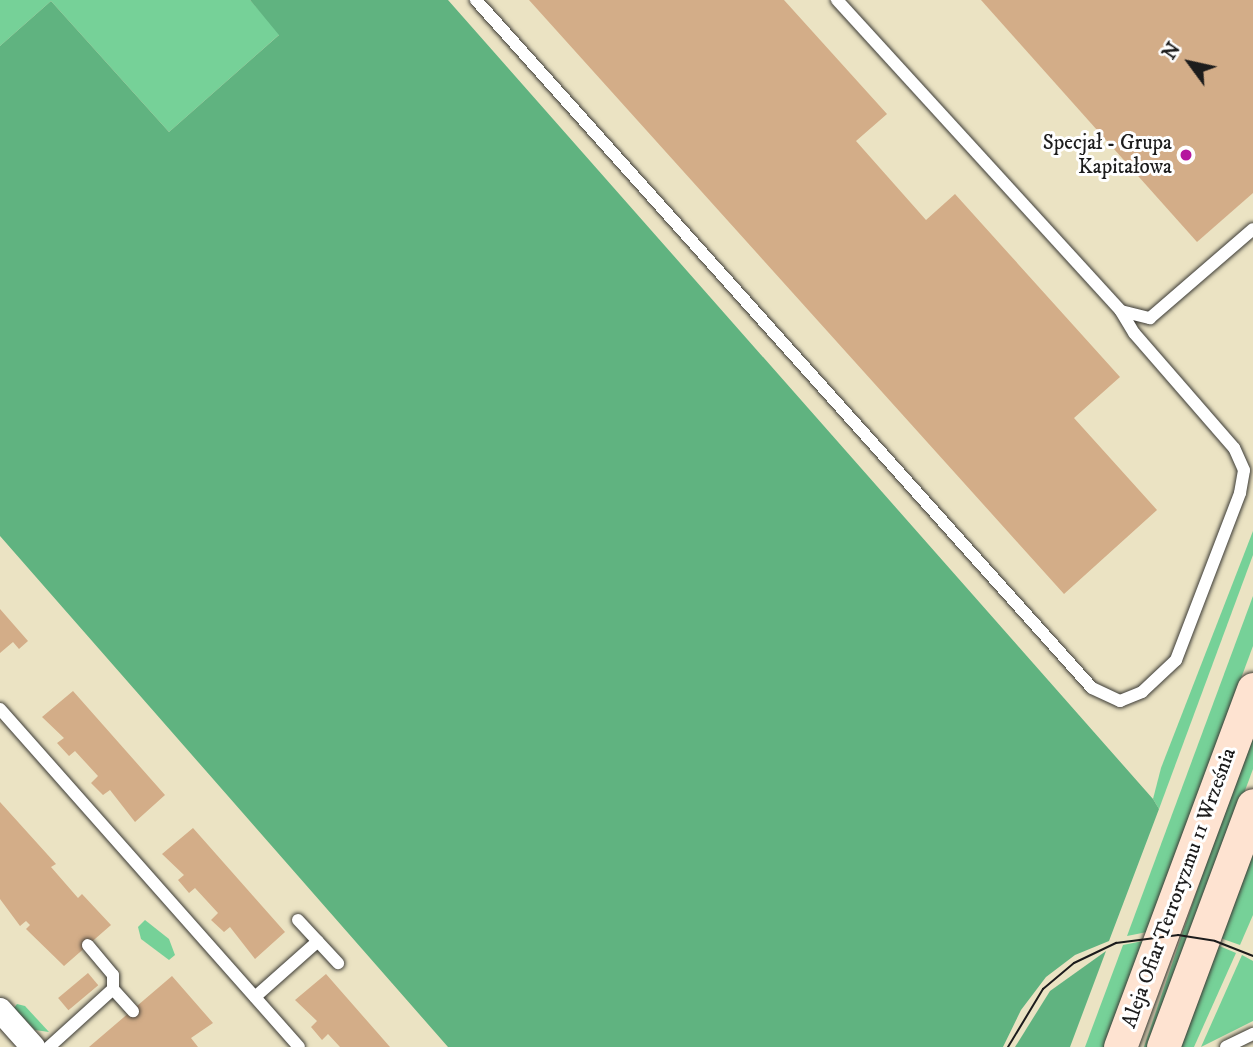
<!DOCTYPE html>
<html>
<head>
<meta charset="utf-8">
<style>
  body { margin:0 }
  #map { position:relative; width:1253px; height:1047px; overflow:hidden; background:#ebe3c3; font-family:"IM FELL DW Pica",serif }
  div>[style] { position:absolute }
  .green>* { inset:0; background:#76d198 }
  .forest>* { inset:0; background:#60b380 }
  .building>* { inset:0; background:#d3ad88; transform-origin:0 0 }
  .roads { filter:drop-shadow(0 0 2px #3b3a35) drop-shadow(0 0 2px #3b3a35) }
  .lane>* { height:12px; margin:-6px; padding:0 6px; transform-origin:6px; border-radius:6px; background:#fff }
  .street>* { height:24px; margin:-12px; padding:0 12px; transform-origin:12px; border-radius:12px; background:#fff }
  .secondary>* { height:33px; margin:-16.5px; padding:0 16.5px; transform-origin:16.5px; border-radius:16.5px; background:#fee3d1 }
  .tram>* { height:2px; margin:-1px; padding:0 1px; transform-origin:1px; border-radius:1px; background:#1c1c1c }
  .dots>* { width:19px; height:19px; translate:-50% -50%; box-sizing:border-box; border:4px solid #fff; border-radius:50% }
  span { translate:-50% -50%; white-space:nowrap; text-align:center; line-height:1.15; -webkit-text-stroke:6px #fff; paint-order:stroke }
  .poi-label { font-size:21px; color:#1c1c1c }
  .right { translate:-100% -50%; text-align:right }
  .street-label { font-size:21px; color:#1c1c1c }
  .north { position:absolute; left:1155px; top:28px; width:70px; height:70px; -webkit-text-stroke:5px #fff; paint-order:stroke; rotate:303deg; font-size:19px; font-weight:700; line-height:28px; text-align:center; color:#1c1c1c }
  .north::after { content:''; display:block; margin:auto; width:24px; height:32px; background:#1c1c1c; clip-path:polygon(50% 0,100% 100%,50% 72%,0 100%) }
</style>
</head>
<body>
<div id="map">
  <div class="green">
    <div style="clip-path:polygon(0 0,250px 0,280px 34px,169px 132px,51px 1px,0 46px)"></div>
    <div style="clip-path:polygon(1253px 531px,1253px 555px,1159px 809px,1153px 799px,1161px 768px)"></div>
    <div style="clip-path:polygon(1253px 596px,1253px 646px,1147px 932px,1127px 936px)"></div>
    <div style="clip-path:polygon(1253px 725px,1253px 769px,1150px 1047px,1144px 1047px)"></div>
    <div style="clip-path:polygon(1253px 849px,1253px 915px,1240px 945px,1220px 938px)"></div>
    <div style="clip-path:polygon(145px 920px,169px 939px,175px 955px,169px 960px,141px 939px,138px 927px)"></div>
    <div style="clip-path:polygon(1143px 941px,1104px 1047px,1085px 1047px,1123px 945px)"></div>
    <div style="clip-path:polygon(1217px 945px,1236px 953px,1194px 1047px,1179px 1047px)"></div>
    <div style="clip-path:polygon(1242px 955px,1253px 961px,1253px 1021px,1201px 1047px)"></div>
    <div style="clip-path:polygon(17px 1004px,25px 1006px,49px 1032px,35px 1030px,14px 1008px)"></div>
  </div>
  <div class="forest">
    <div style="clip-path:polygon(250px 0,448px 0,1153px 799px,1159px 809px,1109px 941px,1075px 955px,1046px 977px,1021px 1010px,1003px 1047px,448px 1047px,0 536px,0 46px,51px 1px,169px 132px,279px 35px)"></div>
    <div style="clip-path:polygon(1106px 951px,1070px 1047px,1015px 1047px,1050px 991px)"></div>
  </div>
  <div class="building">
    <div style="clip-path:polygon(529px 0,784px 0,887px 114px,856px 141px,926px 220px,955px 194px,1120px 377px,1074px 418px,1157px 510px,1064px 594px)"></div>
    <div style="clip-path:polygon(981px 0,1253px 0,1253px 193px,1197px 242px)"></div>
    <div style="clip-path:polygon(0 609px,28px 641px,19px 649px,13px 642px,0 653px)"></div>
    <div style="clip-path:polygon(73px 691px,165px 795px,135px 822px,110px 790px,103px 795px,91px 783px,98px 776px,75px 751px,69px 756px,57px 743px,64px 738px,42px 717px)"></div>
    <div style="clip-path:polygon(0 802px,56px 864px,51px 867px,78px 898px,82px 894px,111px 925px,64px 966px,26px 929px,30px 925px,26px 921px,20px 926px,0 899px)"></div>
    <div style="clip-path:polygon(193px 828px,285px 932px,255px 959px,230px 927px,224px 932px,211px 920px,218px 913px,195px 888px,189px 893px,178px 880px,184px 875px,162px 854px)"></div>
    <div style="left:88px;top:973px;width:16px;height:39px;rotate:50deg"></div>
    <div style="clip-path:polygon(326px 974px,390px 1047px,340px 1047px,328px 1034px,322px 1040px,311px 1027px,317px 1021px,295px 1000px)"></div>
    <div style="clip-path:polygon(172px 976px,213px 1023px,191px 1038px,198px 1047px,89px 1047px)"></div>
  </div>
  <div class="roads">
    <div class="lane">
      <div style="left:476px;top:0;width:923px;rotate:48.16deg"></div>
      <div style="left:1092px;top:688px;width:31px;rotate:25deg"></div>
      <div style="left:1120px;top:701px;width:24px;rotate:-22deg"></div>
      <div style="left:1142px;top:692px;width:47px;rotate:-43.3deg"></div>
      <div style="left:1176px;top:660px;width:179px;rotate:-69deg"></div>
      <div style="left:1240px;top:493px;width:23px;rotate:-80deg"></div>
      <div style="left:1244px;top:470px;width:24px;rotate:-114deg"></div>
      <div style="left:1234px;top:448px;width:152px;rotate:-131deg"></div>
      <div style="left:1134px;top:333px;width:26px;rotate:-121deg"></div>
      <div style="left:837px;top:0;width:421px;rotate:47.6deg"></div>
      <div style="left:1121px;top:311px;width:30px;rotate:14deg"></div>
      <div style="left:1150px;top:318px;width:136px;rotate:-40.8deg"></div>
      <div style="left:0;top:709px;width:451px;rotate:48.5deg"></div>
      <div style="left:298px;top:920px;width:59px;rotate:47.1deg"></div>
      <div style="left:113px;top:989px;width:30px;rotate:48deg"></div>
      <div style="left:255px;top:997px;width:84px;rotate:-41.6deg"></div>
      <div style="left:49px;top:1047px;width:86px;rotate:-42.2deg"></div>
      <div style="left:113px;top:989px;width:14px;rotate:-90deg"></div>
      <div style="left:113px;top:975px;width:39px;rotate:-130deg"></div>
      <div style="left:1226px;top:1047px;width:30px;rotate:-26deg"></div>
    </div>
    <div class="street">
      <div style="left:0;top:1010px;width:50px;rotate:48.3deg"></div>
    </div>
    <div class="secondary">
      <div style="left:1120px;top:1047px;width:382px;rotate:-69.6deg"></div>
      <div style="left:1163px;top:1047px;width:258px;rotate:-69.6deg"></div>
    </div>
  </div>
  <div class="tram">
    <div style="left:1008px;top:1047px;width:68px;rotate:-58.9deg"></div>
    <div style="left:1043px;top:989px;width:40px;rotate:-40deg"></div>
    <div style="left:1074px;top:963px;width:47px;rotate:-25.5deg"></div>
    <div style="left:1116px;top:943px;width:63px;rotate:-7.4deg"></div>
    <div style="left:1178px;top:935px;width:37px;rotate:9deg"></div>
    <div style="left:1215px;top:941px;width:41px;rotate:21.5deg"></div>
  </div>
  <div class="dots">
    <div style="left:1186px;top:155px;background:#b5179e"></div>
  </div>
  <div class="poi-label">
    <span class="right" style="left:1172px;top:155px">Specjał - Grupa<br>Kapitałowa</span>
  </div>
  <div class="street-label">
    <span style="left:1179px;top:888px;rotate:-70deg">Aleja Ofiar Terroryzmu 11 Września</span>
  </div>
  <div class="north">N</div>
</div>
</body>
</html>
